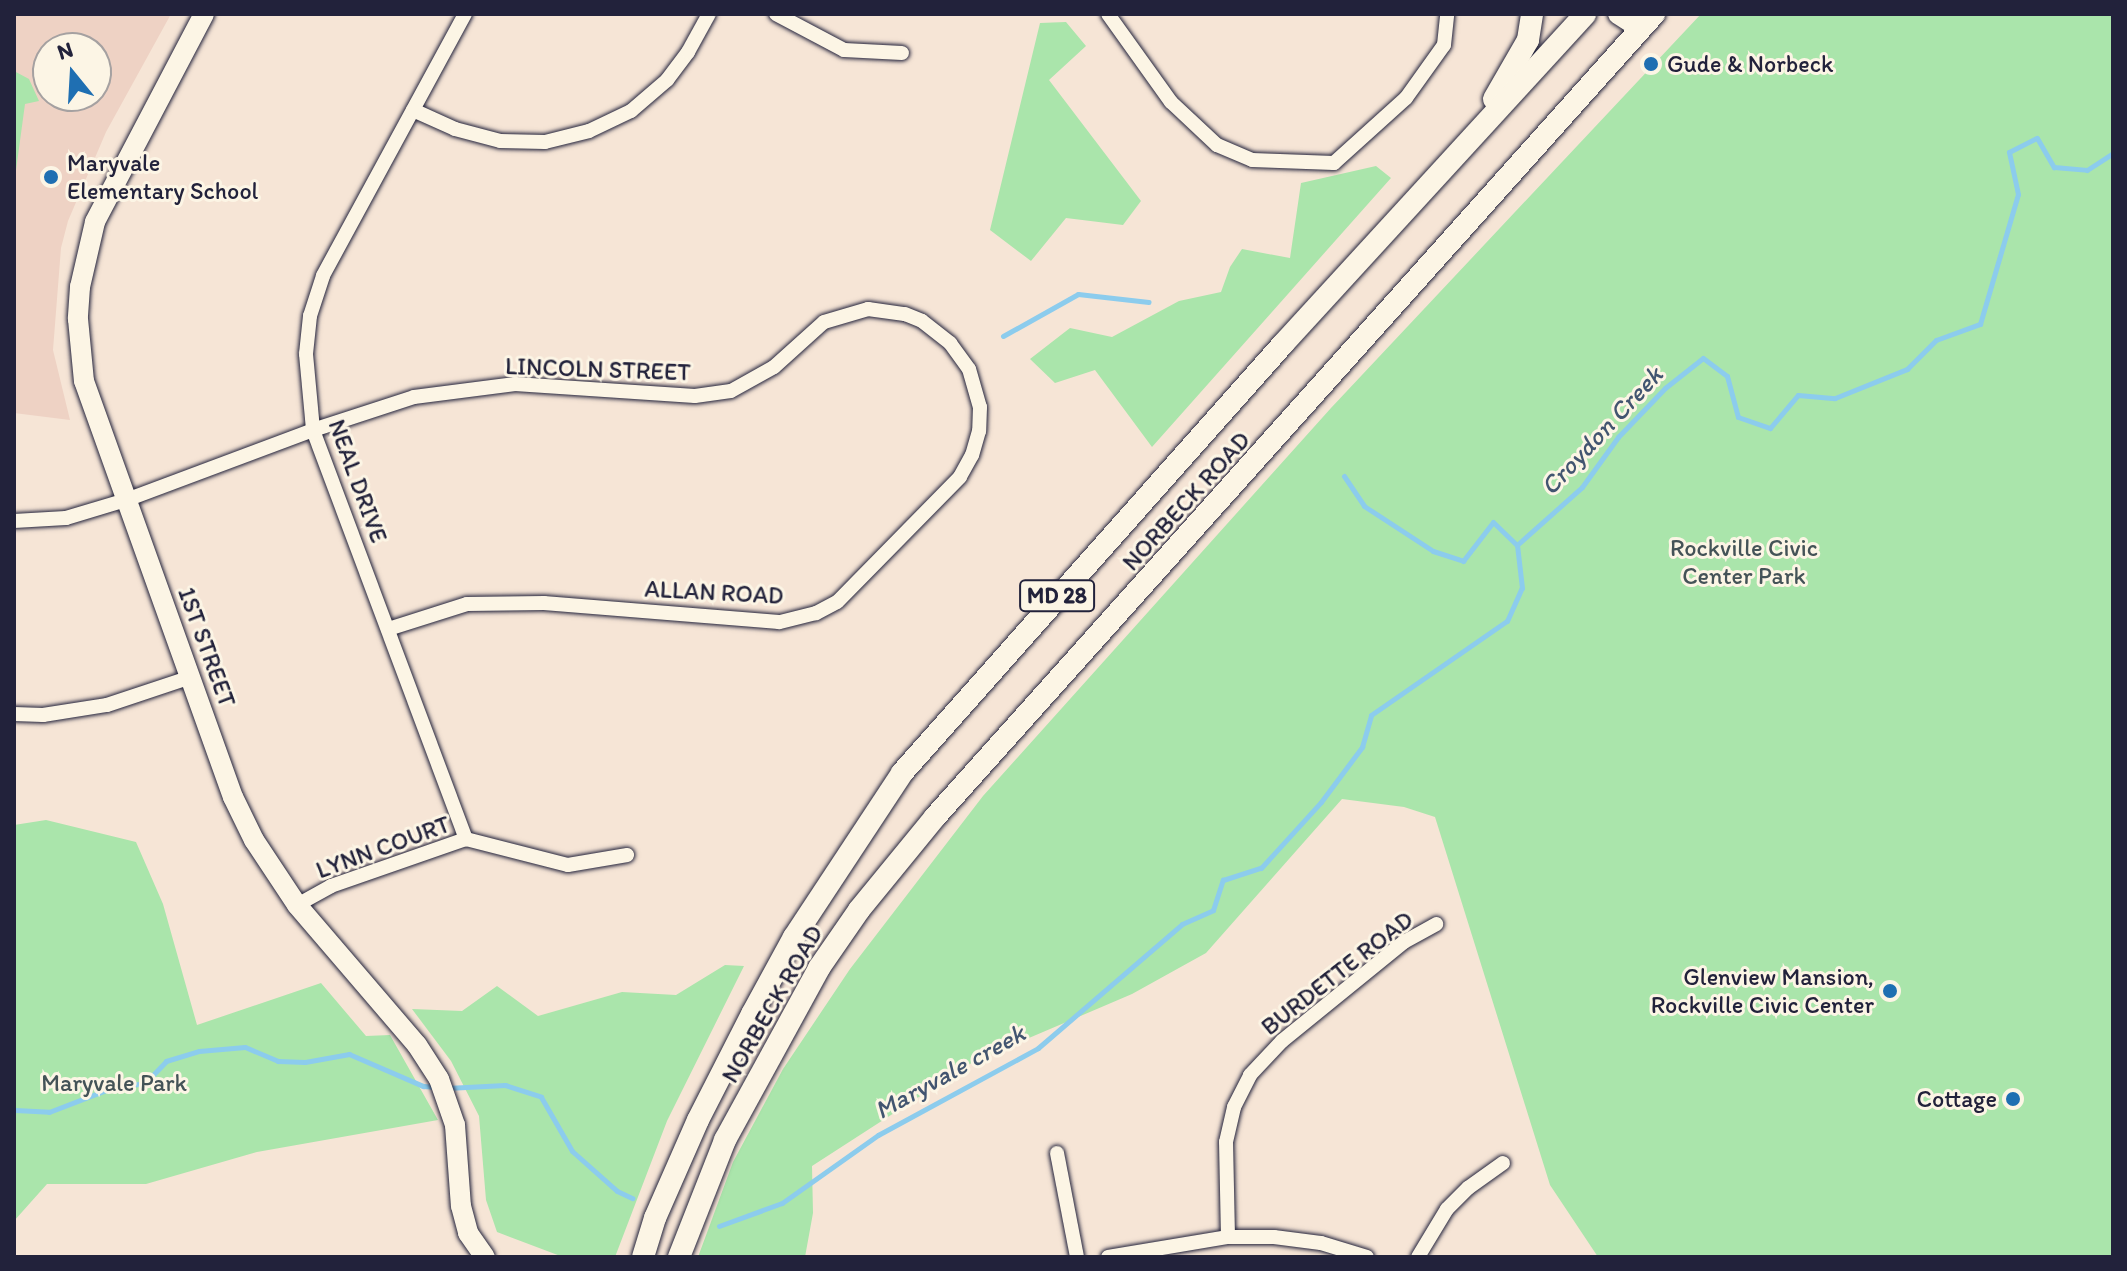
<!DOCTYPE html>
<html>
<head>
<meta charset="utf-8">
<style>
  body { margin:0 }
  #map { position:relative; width:2127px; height:1271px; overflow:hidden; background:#f6e5d6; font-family:Itim,sans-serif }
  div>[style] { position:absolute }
  .built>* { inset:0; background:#eed2c4 }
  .green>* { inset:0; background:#aae5ab }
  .stream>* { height:5px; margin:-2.5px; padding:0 2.5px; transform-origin:2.5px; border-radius:2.5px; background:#8ccced }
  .roads { filter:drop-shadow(0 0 2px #22223b) drop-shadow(0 0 2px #22223b) }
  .street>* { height:14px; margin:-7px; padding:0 7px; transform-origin:7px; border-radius:7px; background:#fcf5e5 }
  .secondary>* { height:20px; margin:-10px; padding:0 10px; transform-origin:10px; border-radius:10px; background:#fcf5e5 }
  .primary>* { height:22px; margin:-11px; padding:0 11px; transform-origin:11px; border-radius:11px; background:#fcf5e5 }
  .dots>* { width:22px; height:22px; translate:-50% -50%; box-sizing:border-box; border:4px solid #fcf5e5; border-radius:50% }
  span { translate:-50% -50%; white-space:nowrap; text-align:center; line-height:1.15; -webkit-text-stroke:6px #fcf5e5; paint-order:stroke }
  .shield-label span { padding:2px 6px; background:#fcf5e5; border:2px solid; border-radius:6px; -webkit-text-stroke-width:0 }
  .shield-label { font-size:22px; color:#22223b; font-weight:700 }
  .poi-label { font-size:24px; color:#22223b }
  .left { translate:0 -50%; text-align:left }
  .right { translate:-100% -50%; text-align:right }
  .street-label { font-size:24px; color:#22223b }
  .park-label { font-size:24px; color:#445357 }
  .water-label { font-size:26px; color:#425570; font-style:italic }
  .frame { position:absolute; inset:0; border:16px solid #22223b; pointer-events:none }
  .north { position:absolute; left:32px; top:32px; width:80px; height:80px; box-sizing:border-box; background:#fcf5e5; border:2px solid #a5a1a1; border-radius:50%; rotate:342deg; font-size:22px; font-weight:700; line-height:32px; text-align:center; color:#22223b }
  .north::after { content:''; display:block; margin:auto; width:28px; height:36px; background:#1f6fb2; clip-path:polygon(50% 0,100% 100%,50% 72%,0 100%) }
</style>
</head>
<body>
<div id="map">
  <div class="built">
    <div style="clip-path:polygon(evenodd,14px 14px,171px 14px,106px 132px,68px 221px,61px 248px,53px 350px,70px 420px,14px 413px,14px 14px,48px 48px,96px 48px,96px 96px,48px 96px,48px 48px)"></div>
  </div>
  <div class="green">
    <div style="clip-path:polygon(1701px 14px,2113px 14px,2113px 1257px,1598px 1257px,1550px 1185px,1435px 817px,1404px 807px,1342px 799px,1206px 953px,1132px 994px,973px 1062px,812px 1166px,813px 1213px,805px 1257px,698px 1257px,733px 1162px,783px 1069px,850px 969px,983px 796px,1331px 408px)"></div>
    <div style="clip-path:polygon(1066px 22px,1086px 46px,1049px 80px,1141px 201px,1123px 225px,1066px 218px,1031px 261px,990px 230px,1040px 23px)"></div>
    <div style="clip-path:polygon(14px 71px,29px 79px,39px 101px,25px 104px,14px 185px)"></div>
    <div style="clip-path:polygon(1376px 166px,1391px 178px,1152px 447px,1095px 370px,1055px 383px,1030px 359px,1070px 328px,1112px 337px,1179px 301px,1221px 292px,1230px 267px,1242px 249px,1290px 258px,1301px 183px)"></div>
    <div style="clip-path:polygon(46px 820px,136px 842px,163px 904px,197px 1025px,321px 983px,366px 1036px,390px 1035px,438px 1120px,257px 1152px,146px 1184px,47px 1184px,14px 1221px,14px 825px)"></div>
    <div style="clip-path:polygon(725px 965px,744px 966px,667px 1121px,615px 1257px,563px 1257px,497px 1232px,486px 1200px,479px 1116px,451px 1061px,412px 1009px,462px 1011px,497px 986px,538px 1016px,622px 992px,676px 995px)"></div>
  </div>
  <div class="stream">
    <div style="left:1003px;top:336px;width:86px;rotate:-29.2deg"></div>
    <div style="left:1078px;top:294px;width:71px;rotate:6.4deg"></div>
    <div style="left:1344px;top:476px;width:36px;rotate:56deg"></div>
    <div style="left:1364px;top:506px;width:82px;rotate:33.1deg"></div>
    <div style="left:1433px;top:551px;width:32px;rotate:18deg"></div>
    <div style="left:1463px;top:561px;width:49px;rotate:-52.4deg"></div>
    <div style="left:1493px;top:522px;width:33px;rotate:44deg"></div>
    <div style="left:447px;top:1088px;width:58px;rotate:-3deg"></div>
    <div style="left:505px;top:1085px;width:38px;rotate:18deg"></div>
    <div style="left:541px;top:1097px;width:62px;rotate:60.1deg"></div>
    <div style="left:572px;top:1151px;width:60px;rotate:41.6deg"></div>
    <div style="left:617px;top:1191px;width:17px;rotate:25deg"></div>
    <div style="left:15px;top:1110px;width:34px;rotate:3deg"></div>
    <div style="left:49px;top:1112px;width:70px;rotate:-21deg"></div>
    <div style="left:114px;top:1087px;width:31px;rotate:-7deg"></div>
    <div style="left:145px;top:1083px;width:30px;rotate:-46deg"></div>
    <div style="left:166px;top:1061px;width:34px;rotate:-17deg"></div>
    <div style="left:199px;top:1051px;width:46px;rotate:-5deg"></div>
    <div style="left:245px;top:1047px;width:36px;rotate:23deg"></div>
    <div style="left:278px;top:1061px;width:27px;rotate:2deg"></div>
    <div style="left:305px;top:1062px;width:45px;rotate:-10.3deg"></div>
    <div style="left:349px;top:1054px;width:81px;rotate:23.4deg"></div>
    <div style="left:423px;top:1086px;width:14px;rotate:4deg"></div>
    <div style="left:719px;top:1226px;width:67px;rotate:-20.1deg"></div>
    <div style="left:782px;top:1203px;width:118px;rotate:-35.3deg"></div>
    <div style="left:878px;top:1135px;width:182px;rotate:-28.5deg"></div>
    <div style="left:1038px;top:1048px;width:190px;rotate:-40.7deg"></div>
    <div style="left:1182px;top:924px;width:34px;rotate:-24deg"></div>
    <div style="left:1213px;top:910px;width:32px;rotate:-72deg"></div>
    <div style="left:1223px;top:880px;width:40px;rotate:-18deg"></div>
    <div style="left:1261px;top:868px;width:89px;rotate:-47.7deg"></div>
    <div style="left:1321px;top:802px;width:69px;rotate:-53.3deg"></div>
    <div style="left:1362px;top:747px;width:33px;rotate:-74deg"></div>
    <div style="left:1371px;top:715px;width:165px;rotate:-34.7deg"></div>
    <div style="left:1507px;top:621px;width:36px;rotate:-66deg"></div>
    <div style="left:1522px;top:588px;width:43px;rotate:-96.6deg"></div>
    <div style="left:1517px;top:545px;width:87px;rotate:-41.7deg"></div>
    <div style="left:1582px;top:487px;width:62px;rotate:-54.2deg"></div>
    <div style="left:1618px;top:437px;width:68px;rotate:-46.2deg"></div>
    <div style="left:1665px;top:388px;width:48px;rotate:-38.3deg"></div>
    <div style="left:1703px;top:358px;width:30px;rotate:37deg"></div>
    <div style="left:1727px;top:376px;width:42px;rotate:75deg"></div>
    <div style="left:1738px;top:417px;width:34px;rotate:19deg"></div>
    <div style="left:1770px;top:428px;width:43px;rotate:-49.7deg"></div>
    <div style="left:1798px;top:395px;width:37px;rotate:5deg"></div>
    <div style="left:1835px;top:398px;width:78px;rotate:-21.9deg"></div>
    <div style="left:1907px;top:369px;width:41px;rotate:-45deg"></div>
    <div style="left:1936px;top:340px;width:47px;rotate:-20deg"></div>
    <div style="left:1980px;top:324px;width:135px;rotate:-73.7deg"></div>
    <div style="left:2018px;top:194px;width:43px;rotate:-102.1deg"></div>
    <div style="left:2009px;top:152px;width:31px;rotate:-27deg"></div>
    <div style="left:2037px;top:138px;width:34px;rotate:60deg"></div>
    <div style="left:2054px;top:167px;width:33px;rotate:5deg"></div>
    <div style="left:2087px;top:170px;width:31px;rotate:-33deg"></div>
  </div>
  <div class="roads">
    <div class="street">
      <div style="left:465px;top:14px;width:298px;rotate:118.5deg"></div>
      <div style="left:323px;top:276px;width:42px;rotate:108deg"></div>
      <div style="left:310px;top:316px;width:38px;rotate:96deg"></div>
      <div style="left:306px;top:354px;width:76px;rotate:84.7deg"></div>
      <div style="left:313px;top:430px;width:437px;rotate:69.5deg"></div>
      <div style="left:776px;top:14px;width:77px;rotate:27.9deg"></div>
      <div style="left:844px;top:50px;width:58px;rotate:3deg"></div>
      <div style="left:1108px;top:14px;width:108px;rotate:54.4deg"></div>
      <div style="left:1171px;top:102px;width:63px;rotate:43.1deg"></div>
      <div style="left:1217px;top:145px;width:38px;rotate:23deg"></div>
      <div style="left:1252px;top:160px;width:82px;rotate:2.1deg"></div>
      <div style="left:1334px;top:163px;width:97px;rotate:-42.1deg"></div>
      <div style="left:1406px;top:98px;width:65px;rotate:-54.4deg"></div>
      <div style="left:1444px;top:45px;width:31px;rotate:-84deg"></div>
      <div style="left:413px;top:110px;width:46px;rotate:24.3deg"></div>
      <div style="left:455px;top:129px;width:47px;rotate:14.9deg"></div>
      <div style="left:500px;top:141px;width:45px;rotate:1.3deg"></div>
      <div style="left:545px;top:142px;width:45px;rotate:-14deg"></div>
      <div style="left:589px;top:131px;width:47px;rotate:-25.5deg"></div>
      <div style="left:631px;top:111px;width:48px;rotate:-40.7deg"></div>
      <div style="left:667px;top:80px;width:35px;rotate:-53deg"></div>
      <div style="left:688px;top:52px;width:43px;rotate:-61.1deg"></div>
      <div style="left:14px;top:521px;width:52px;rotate:-3.3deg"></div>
      <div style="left:66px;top:518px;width:63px;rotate:-16.7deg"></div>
      <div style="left:126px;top:500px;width:200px;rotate:-20.5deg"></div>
      <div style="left:313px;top:430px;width:106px;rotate:-18.1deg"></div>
      <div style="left:414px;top:397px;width:102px;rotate:-7.3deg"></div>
      <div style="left:515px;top:384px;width:180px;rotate:3.8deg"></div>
      <div style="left:695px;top:396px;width:36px;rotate:-8deg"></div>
      <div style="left:731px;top:391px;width:49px;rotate:-29.2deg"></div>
      <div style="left:774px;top:367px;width:67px;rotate:-42deg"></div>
      <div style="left:824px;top:322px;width:46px;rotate:-16.5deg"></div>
      <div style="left:868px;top:309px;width:37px;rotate:8deg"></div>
      <div style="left:905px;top:314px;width:18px;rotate:22deg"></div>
      <div style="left:922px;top:321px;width:36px;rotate:38deg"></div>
      <div style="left:950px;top:343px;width:32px;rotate:54deg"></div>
      <div style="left:969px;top:369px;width:40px;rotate:74deg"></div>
      <div style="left:980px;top:407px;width:24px;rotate:92deg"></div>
      <div style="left:979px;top:431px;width:25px;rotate:106deg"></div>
      <div style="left:972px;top:455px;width:25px;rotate:119deg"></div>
      <div style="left:960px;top:477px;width:175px;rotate:134.5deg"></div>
      <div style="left:837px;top:602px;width:24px;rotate:152deg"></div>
      <div style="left:816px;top:613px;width:38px;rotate:166deg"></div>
      <div style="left:779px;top:622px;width:236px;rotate:-175.4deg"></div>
      <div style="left:544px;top:603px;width:77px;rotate:179.3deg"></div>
      <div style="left:467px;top:604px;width:83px;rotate:162.4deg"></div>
      <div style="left:14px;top:714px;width:29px;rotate:2deg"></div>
      <div style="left:43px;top:715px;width:65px;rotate:-8.9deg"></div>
      <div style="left:107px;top:705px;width:89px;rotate:-18.4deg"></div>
      <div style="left:297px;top:905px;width:39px;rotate:-29deg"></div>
      <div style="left:331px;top:886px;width:143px;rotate:-19.2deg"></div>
      <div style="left:466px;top:839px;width:105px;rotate:14.3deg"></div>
      <div style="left:568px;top:865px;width:60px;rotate:-9.6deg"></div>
      <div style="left:1057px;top:1153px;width:106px;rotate:79.1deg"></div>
      <div style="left:1228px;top:1237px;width:95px;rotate:-91.2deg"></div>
      <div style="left:1226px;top:1142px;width:36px;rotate:-77deg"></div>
      <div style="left:1234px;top:1107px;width:36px;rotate:-63deg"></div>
      <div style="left:1250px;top:1075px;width:47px;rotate:-46.7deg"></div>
      <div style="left:1282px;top:1041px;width:157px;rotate:-39.1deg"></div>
      <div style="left:1404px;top:942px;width:37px;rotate:-29deg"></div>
      <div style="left:1108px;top:1257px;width:122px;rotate:-9.5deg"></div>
      <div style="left:1228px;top:1237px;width:46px"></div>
      <div style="left:1274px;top:1237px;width:47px;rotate:7.3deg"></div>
      <div style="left:1321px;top:1243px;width:48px;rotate:16.9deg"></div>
      <div style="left:1418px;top:1257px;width:56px;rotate:-58.9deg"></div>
      <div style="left:1447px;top:1209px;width:30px;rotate:-45deg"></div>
      <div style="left:1468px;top:1188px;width:43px;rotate:-35.5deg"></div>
    </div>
    <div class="secondary">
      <div style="left:204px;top:14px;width:235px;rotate:117.7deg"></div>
      <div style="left:95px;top:222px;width:67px;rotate:103deg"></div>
      <div style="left:80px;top:287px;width:32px;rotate:94deg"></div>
      <div style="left:78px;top:319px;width:62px;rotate:84.5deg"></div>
      <div style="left:84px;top:381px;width:442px;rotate:70.3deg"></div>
      <div style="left:233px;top:797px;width:48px;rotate:64deg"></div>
      <div style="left:254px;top:840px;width:78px;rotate:56.5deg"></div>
      <div style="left:297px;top:905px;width:184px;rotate:49.4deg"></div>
      <div style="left:417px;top:1045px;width:40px;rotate:57.1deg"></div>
      <div style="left:439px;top:1079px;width:49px;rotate:70.8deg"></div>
      <div style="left:455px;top:1125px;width:81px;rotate:85.8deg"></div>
      <div style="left:461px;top:1206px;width:28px;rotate:75deg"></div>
      <div style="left:468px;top:1233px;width:29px;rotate:55deg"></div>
      <div style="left:1618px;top:14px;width:27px;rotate:33deg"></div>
    </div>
    <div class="primary">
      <div style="left:1494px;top:99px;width:68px;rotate:-60deg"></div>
      <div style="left:1528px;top:40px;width:26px;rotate:-81deg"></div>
      <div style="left:643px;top:1257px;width:41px;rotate:-72.9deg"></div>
      <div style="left:655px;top:1218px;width:107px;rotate:-66.3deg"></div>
      <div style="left:698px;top:1120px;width:119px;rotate:-63deg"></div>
      <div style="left:752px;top:1014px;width:88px;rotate:-61.4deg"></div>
      <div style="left:794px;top:937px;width:196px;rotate:-56.6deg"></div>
      <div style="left:902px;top:773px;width:574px;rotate:-48.39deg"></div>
      <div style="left:1283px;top:344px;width:447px;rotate:-47.5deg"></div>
      <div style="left:679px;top:1257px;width:126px;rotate:-68.5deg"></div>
      <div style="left:725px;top:1140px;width:196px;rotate:-61.3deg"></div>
      <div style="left:819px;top:968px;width:70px;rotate:-55.4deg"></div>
      <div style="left:859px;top:910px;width:120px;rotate:-50.7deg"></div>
      <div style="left:935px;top:817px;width:1078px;rotate:-48.16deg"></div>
    </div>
  </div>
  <div class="dots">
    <div style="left:1651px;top:64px;background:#1f6fb2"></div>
    <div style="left:51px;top:177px;background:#1f6fb2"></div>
    <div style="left:1890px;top:991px;background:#1f6fb2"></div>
    <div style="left:2013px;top:1099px;background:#1f6fb2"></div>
  </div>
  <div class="shield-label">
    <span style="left:1057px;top:596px">MD 28</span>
  </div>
  <div class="poi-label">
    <span class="left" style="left:1667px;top:64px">Gude &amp; Norbeck</span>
    <span class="left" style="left:67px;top:177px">Maryvale<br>Elementary School</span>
    <span class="right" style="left:1874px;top:991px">Glenview Mansion,<br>Rockville Civic Center</span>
    <span class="right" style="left:1997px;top:1099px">Cottage</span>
  </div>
  <div class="street-label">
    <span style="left:598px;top:369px;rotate:2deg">LINCOLN STREET</span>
    <span style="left:358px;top:481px;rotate:70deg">NEAL DRIVE</span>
    <span style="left:1186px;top:501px;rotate:-48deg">NORBECK ROAD</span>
    <span style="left:714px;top:592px;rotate:3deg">ALLAN ROAD</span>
    <span style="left:207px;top:647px;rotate:70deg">1ST STREET</span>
    <span style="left:383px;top:847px;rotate:-20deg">LYNN COURT</span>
    <span style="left:1337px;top:973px;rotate:-38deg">BURDETTE ROAD</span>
    <span style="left:772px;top:1004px;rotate:-60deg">NORBECK ROAD</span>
  </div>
  <div class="park-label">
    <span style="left:1744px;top:562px">Rockville Civic<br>Center Park</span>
    <span style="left:114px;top:1083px">Maryvale Park</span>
  </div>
  <div class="water-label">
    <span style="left:1602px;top:431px;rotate:-47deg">Croydon Creek</span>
    <span style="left:950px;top:1072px;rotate:-29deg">Maryvale creek</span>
  </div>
  <div class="frame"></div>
  <div class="north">N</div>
</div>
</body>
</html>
